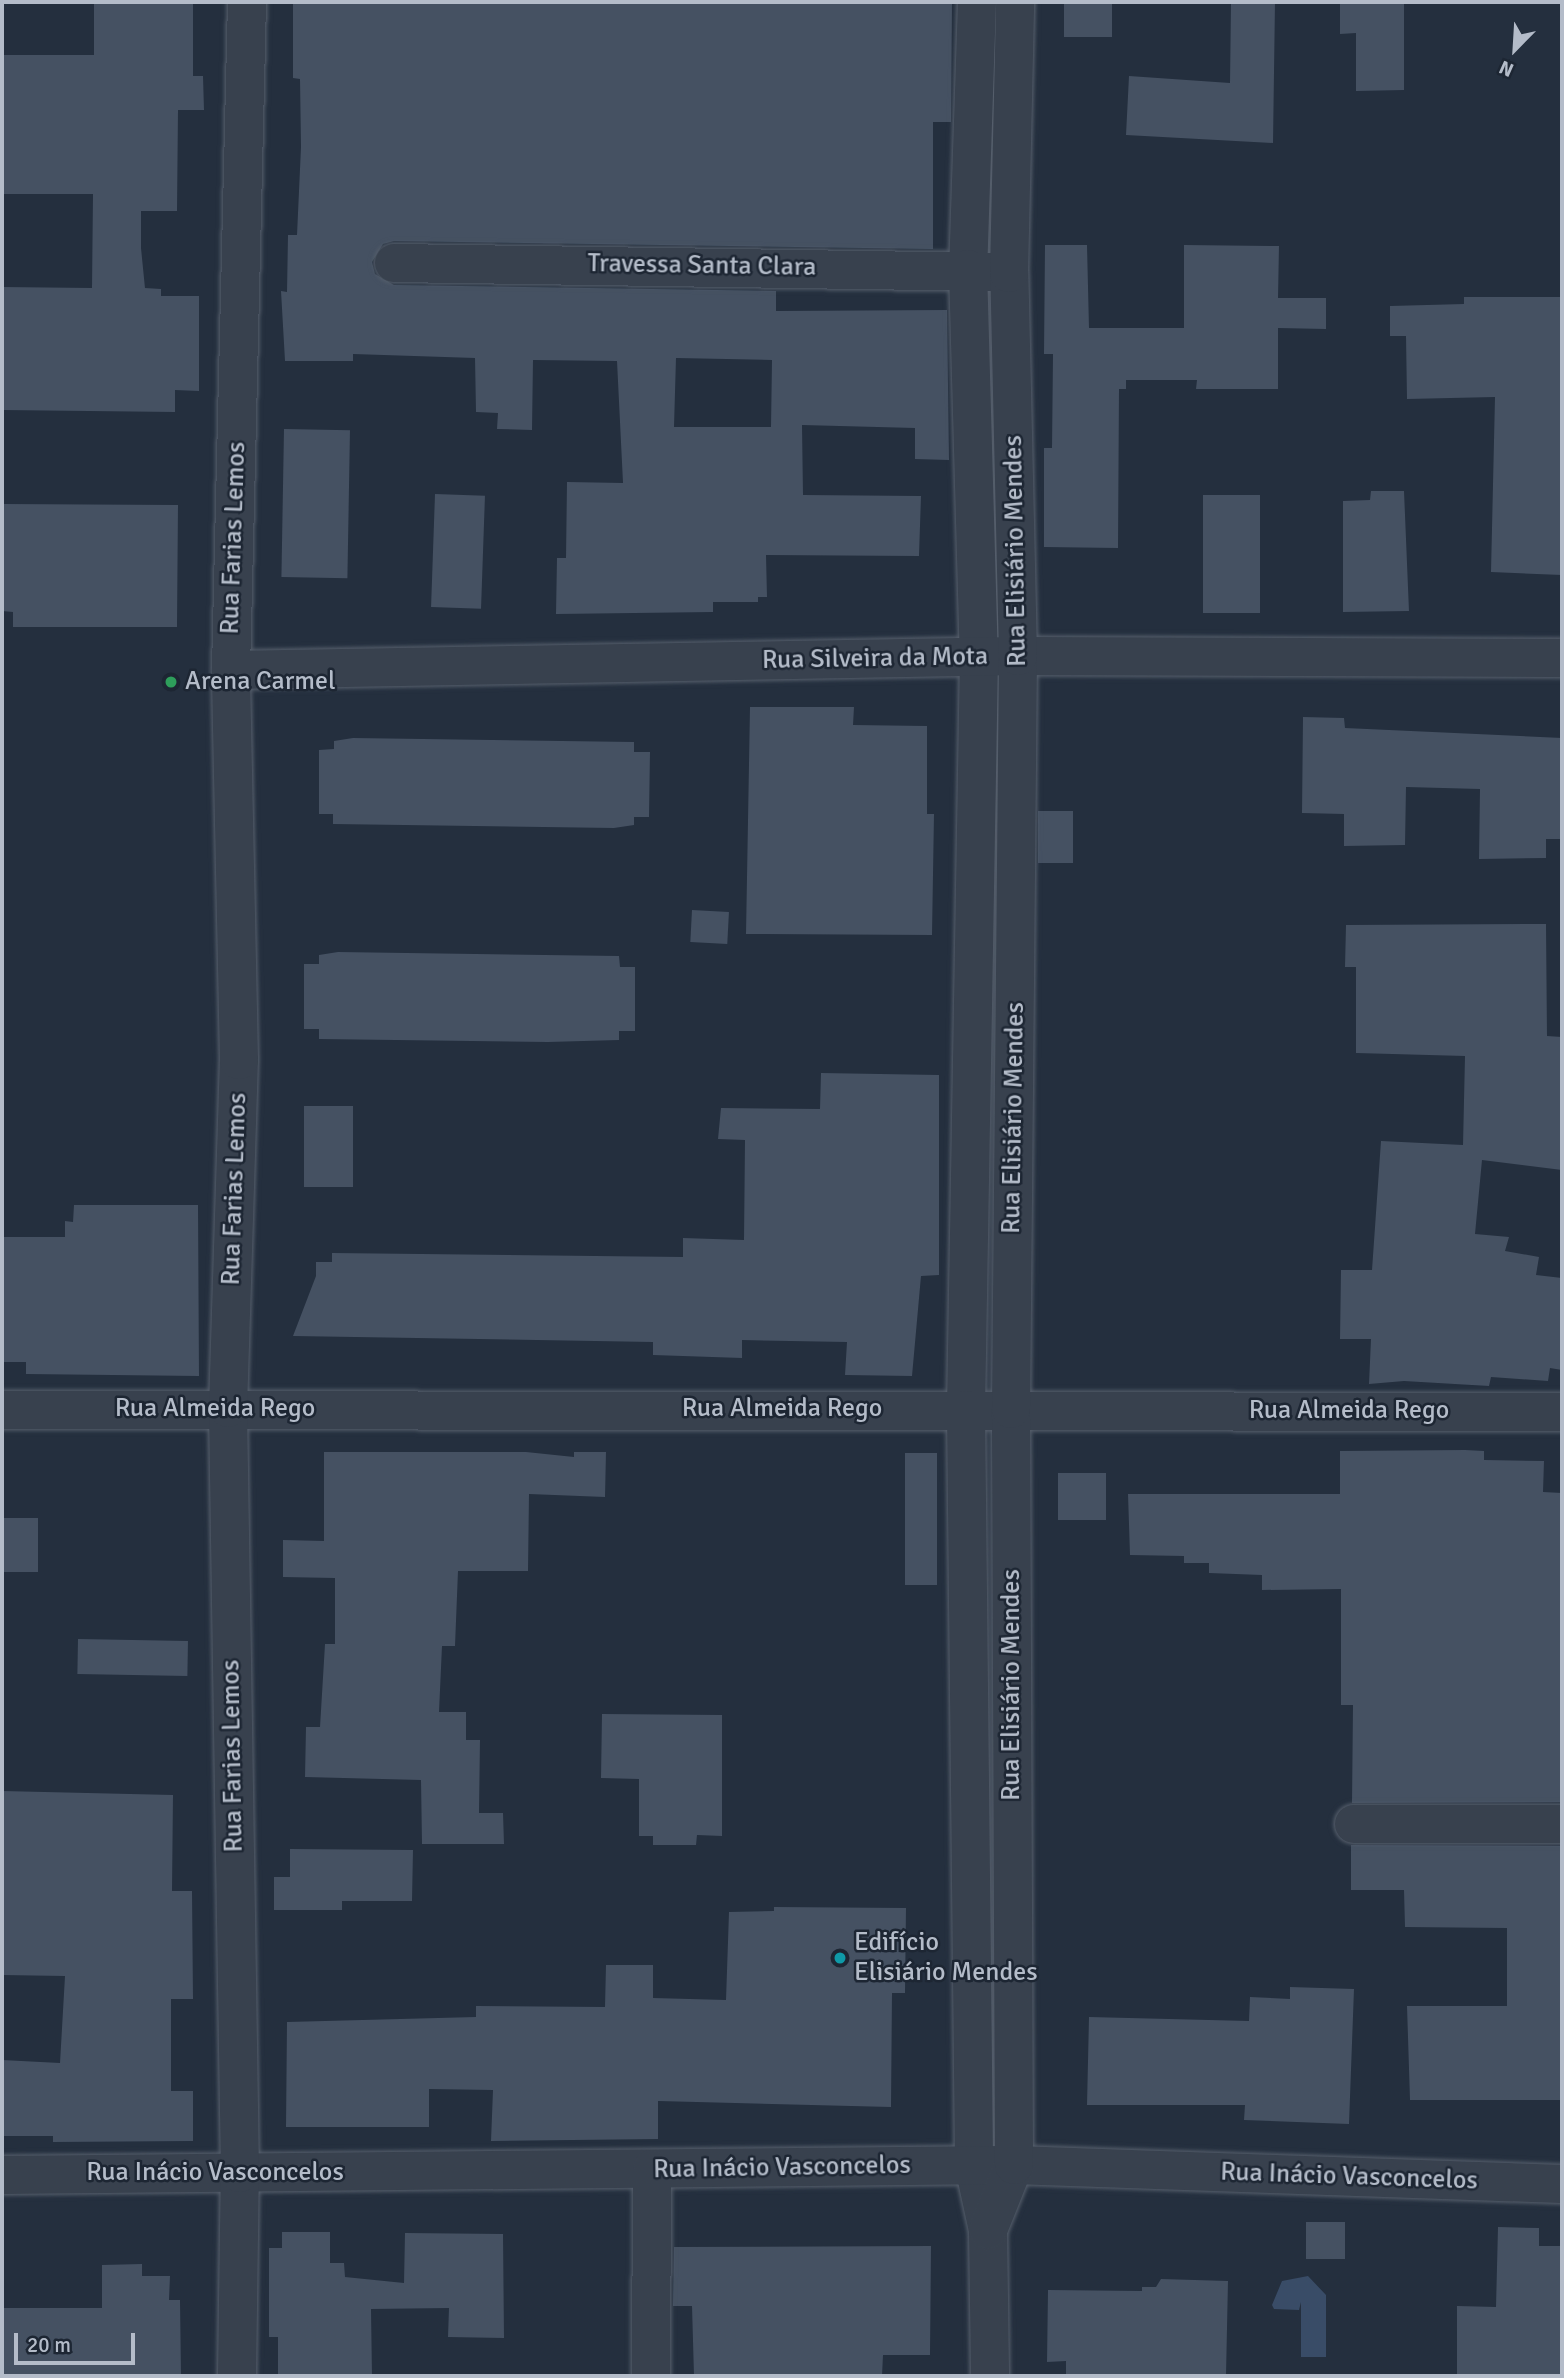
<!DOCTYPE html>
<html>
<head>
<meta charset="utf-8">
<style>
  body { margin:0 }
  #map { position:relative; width:1564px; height:2378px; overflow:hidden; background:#242f3e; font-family:Signika,sans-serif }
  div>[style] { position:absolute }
  .water>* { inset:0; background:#394c67 }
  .building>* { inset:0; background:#455162; transform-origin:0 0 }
  .roads { filter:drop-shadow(0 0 2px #565f6c) drop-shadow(0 0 2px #565f6c) }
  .minor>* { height:38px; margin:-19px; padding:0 19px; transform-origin:19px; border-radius:19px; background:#38414e }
  .dots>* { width:19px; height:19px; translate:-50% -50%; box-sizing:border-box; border:4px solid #1d2633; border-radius:50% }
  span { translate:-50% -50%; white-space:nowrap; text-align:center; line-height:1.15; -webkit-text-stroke:5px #1d2633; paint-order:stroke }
  .street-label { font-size:26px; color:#b4bcc9 }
  .poi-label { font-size:26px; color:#b4bcc9 }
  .left { translate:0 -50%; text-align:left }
  .frame { position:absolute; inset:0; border:4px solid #b4bcc9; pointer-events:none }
  .north { position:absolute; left:1480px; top:14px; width:70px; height:70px; -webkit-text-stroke:5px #1d2633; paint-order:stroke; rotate:204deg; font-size:19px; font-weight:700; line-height:28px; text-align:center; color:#b4bcc9 }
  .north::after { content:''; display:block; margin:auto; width:24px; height:32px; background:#b4bcc9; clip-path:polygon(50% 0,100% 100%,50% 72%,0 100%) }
  .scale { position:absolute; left:14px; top:2333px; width:121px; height:32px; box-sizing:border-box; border:4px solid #b4bcc9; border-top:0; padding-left:9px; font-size:21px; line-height:24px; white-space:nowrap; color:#b4bcc9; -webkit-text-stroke:5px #1d2633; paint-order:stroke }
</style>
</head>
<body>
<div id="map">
  <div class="water">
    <div style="clip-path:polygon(1308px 2276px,1326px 2295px,1326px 2357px,1301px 2357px,1301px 2302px,1299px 2310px,1274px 2309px,1272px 2305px,1282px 2281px)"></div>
  </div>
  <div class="building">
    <div style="clip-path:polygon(94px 2px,193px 2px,193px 76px,203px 76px,204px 110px,178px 110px,177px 211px,141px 211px,141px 248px,145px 288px,161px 289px,161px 296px,199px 296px,199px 391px,175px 390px,175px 412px,2px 410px,2px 287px,92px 288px,93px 194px,2px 194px,2px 55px,94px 55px)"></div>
    <div style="clip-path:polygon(evenodd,293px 2px,952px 2px,951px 122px,933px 122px,933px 249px,394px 241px,383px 244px,372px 262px,375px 274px,394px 285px,776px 291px,776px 311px,947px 310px,949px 460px,915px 459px,915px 428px,802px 425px,803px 495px,921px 496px,919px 556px,766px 555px,767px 597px,758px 597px,758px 602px,713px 602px,713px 612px,556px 614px,557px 558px,566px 558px,567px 482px,623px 483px,617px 361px,533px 360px,532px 430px,497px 429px,498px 413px,476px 412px,475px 358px,353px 354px,353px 361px,285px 361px,281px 291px,287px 292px,288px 235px,297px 235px,301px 147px,300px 79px,293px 78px,293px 2px,676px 358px,772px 360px,771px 427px,674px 427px,676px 358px)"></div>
    <div style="left:1064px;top:2px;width:48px;height:35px"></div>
    <div style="clip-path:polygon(1231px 2px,1275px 2px,1273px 143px,1126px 135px,1129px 76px,1230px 83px)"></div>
    <div style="clip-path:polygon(1340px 2px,1404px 2px,1404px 90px,1356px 91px,1356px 33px,1340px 34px)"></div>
    <div style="clip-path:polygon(1045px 245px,1087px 245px,1089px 328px,1184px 328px,1184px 245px,1279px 246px,1278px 298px,1326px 298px,1326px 329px,1278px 328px,1278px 389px,1196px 389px,1197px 380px,1126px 380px,1126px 389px,1119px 389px,1118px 548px,1044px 547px,1044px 448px,1052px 448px,1053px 354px,1044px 354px)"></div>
    <div style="clip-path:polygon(1464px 297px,1562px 297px,1562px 575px,1491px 572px,1495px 397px,1407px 399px,1406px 336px,1390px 336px,1390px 306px,1464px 304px)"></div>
    <div style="left:284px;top:429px;width:66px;height:148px;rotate:1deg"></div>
    <div style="clip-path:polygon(1371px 491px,1404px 491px,1409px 611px,1343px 612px,1343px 501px,1370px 500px)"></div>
    <div style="left:435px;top:494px;width:50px;height:113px;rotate:2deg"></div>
    <div style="left:1203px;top:495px;width:57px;height:118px"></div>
    <div style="clip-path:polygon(2px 504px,178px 505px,177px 627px,13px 627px,13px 612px,2px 611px)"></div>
    <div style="clip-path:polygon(750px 707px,854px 707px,853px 725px,927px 726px,927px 814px,934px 814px,932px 935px,746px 934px)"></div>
    <div style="clip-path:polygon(1303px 717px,1344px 718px,1345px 728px,1562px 738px,1562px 839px,1546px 839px,1546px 858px,1479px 859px,1480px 789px,1406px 787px,1405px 845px,1344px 846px,1344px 814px,1302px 813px)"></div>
    <div style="clip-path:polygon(353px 738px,634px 742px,634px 752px,650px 752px,649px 817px,634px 817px,634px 825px,614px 828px,333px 824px,333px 814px,319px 814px,319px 750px,334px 749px,334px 741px)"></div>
    <div style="left:1038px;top:811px;width:35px;height:52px"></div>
    <div style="left:692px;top:910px;width:37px;height:32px;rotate:3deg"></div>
    <div style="clip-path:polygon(1546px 924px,1547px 1036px,1562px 1037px,1562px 1170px,1482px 1160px,1475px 1234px,1509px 1237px,1505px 1251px,1539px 1257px,1536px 1275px,1562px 1278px,1562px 1370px,1550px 1368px,1548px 1381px,1491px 1377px,1489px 1386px,1404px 1381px,1369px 1384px,1371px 1339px,1340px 1339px,1341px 1270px,1372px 1270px,1381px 1141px,1463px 1145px,1465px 1056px,1356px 1053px,1356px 967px,1345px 967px,1346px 925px)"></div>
    <div style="clip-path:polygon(338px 952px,619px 956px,620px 967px,635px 967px,635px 1031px,619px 1031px,619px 1040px,548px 1042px,319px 1039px,319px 1029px,304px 1029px,304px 964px,319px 964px,319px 955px)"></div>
    <div style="clip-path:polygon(821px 1073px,939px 1075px,939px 1275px,921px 1276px,912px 1376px,845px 1375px,847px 1342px,742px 1340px,742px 1358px,653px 1355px,653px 1342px,293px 1336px,316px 1276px,316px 1262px,332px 1262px,332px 1253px,683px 1257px,683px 1238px,744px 1240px,745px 1140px,718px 1139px,721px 1108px,820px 1109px)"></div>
    <div style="left:304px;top:1106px;width:49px;height:81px"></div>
    <div style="clip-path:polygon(74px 1205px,198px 1205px,199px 1376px,26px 1374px,26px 1362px,2px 1362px,2px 1237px,65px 1237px,65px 1221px,73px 1222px)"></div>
    <div style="clip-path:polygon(1465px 1450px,1484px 1451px,1484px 1460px,1544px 1461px,1543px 1492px,1562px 1493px,1562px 1802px,1352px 1803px,1353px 1705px,1341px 1705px,1341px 1589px,1262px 1590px,1262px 1575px,1209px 1573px,1209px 1563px,1184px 1563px,1184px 1556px,1130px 1555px,1128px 1494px,1340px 1494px,1340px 1451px)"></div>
    <div style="clip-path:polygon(324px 1452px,526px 1452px,574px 1457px,574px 1452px,606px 1452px,605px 1497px,529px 1494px,528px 1571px,458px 1571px,455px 1646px,442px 1646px,439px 1712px,466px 1712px,466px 1740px,480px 1740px,479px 1813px,503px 1813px,504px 1844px,422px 1844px,421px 1780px,305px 1777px,306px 1727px,320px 1727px,325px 1644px,335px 1644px,335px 1578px,283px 1577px,283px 1540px,324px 1541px)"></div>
    <div style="left:905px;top:1453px;width:32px;height:132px"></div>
    <div style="left:1058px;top:1473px;width:48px;height:47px"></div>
    <div style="left:38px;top:1518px;width:54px;height:36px;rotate:90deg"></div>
    <div style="left:78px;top:1639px;width:110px;height:35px;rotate:1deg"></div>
    <div style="clip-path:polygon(602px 1714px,722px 1715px,722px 1836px,697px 1835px,696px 1845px,653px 1845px,653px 1836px,639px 1836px,639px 1779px,601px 1778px)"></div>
    <div style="clip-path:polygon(2px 1791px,173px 1795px,172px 1891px,192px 1891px,193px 1999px,171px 1999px,171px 2091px,193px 2091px,193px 2141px,53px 2142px,53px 2136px,2px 2136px,2px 2060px,60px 2063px,65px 1976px,2px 1975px)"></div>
    <div style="clip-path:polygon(1351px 1845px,1562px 1846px,1562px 2100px,1410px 2100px,1407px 2006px,1507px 2006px,1507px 1928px,1405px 1927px,1404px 1890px,1351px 1890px)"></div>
    <div style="clip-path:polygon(290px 1849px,413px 1850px,412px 1901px,342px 1901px,342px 1910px,274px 1910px,274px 1877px,290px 1877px)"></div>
    <div style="clip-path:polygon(774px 1907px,906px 1908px,905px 1993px,892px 1993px,891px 2107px,658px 2101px,658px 2139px,491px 2141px,493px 2090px,429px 2089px,429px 2127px,286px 2127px,287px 2022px,476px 2017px,476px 2006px,605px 2007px,606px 1965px,653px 1965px,653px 1998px,726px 2000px,729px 1912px,774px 1911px)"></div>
    <div style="clip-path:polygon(1290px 1987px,1354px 1989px,1349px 2124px,1244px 2120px,1245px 2105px,1087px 2105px,1089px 2017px,1249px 2021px,1250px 1997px,1290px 1999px)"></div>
    <div style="left:1306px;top:2222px;width:39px;height:37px"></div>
    <div style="clip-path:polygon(1498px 2227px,1539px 2228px,1539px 2246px,1562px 2246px,1562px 2376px,1457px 2376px,1457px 2306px,1496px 2307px)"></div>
    <div style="clip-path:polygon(282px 2232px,330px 2232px,330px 2263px,344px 2263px,345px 2277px,404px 2283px,405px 2233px,503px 2234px,504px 2338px,448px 2337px,449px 2308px,371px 2309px,372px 2376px,278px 2376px,278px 2337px,269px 2337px,269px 2248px,282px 2248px)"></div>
    <div style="clip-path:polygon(931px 2246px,930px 2355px,883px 2355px,882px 2376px,694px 2376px,692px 2306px,673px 2306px,674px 2247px)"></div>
    <div style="clip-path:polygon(142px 2264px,142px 2276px,170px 2276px,169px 2300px,180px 2300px,181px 2376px,2px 2376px,2px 2308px,102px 2308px,102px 2265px)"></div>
    <div style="clip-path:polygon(1161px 2279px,1228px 2281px,1226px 2376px,1066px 2376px,1066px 2361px,1047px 2362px,1048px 2290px,1142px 2291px,1142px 2287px,1156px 2287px)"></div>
  </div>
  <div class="roads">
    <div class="minor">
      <div style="left:977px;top:2px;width:267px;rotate:91.9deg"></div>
      <div style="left:968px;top:269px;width:388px;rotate:88.4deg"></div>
      <div style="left:979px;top:657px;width:753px;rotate:90.99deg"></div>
      <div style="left:966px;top:1410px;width:756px;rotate:89.39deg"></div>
      <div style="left:974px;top:2166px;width:66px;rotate:77.7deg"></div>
      <div style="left:988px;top:2230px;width:146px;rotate:89.2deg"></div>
      <div style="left:394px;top:263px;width:599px;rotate:0.86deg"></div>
      <div style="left:231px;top:670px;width:787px;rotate:-1.02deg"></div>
      <div style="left:1018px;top:656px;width:544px;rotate:0.21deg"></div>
      <div style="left:2px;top:1410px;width:1560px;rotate:0.07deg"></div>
      <div style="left:1354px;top:1824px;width:208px"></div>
      <div style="left:2px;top:2175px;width:1012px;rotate:-0.57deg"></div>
      <div style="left:1014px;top:2165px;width:548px;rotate:1.99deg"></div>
      <div style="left:988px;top:2230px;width:70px;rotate:-68.2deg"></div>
      <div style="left:1014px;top:2165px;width:756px;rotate:-90.23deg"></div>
      <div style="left:1011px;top:1409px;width:753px;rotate:-89.47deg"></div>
      <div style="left:1018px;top:656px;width:383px;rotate:-91.3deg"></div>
      <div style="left:1009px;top:273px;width:271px;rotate:-88.7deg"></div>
      <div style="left:237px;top:2376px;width:203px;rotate:-89.2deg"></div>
      <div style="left:240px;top:2173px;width:765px;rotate:-90.9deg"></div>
      <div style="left:228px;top:1408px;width:348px;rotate:-88.2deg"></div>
      <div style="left:239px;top:1060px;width:390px;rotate:-91.2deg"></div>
      <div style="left:231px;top:670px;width:668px;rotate:-88.63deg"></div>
      <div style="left:651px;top:2376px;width:207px;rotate:-89.7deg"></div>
    </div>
  </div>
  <div class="dots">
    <div style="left:171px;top:682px;background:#2e9e5b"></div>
    <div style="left:840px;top:1958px;background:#0f9aa8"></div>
  </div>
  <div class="street-label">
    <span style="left:702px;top:266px;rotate:1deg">Travessa Santa Clara</span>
    <span style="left:234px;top:538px;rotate:-88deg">Rua Farias Lemos</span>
    <span style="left:1016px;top:551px;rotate:-91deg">Rua Elisiário Mendes</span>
    <span style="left:875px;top:659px;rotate:-1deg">Rua Silveira da Mota</span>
    <span style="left:1014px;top:1118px;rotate:-89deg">Rua Elisiário Mendes</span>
    <span style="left:235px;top:1189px;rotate:-88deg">Rua Farias Lemos</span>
    <span style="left:215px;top:1409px">Rua Almeida Rego</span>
    <span style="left:782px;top:1409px">Rua Almeida Rego</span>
    <span style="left:1349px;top:1411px">Rua Almeida Rego</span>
    <span style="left:1012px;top:1685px;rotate:-90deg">Rua Elisiário Mendes</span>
    <span style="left:233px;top:1756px;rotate:-91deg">Rua Farias Lemos</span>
    <span style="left:782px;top:2168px;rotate:-1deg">Rua Inácio Vasconcelos</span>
    <span style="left:215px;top:2173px">Rua Inácio Vasconcelos</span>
    <span style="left:1349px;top:2177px;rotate:2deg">Rua Inácio Vasconcelos</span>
  </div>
  <div class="poi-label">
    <span class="left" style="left:185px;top:682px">Arena Carmel</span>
    <span class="left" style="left:854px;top:1958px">Edifício<br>Elisiário Mendes</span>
  </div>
  <div class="frame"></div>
  <div class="north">N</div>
  <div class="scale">20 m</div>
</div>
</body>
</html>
